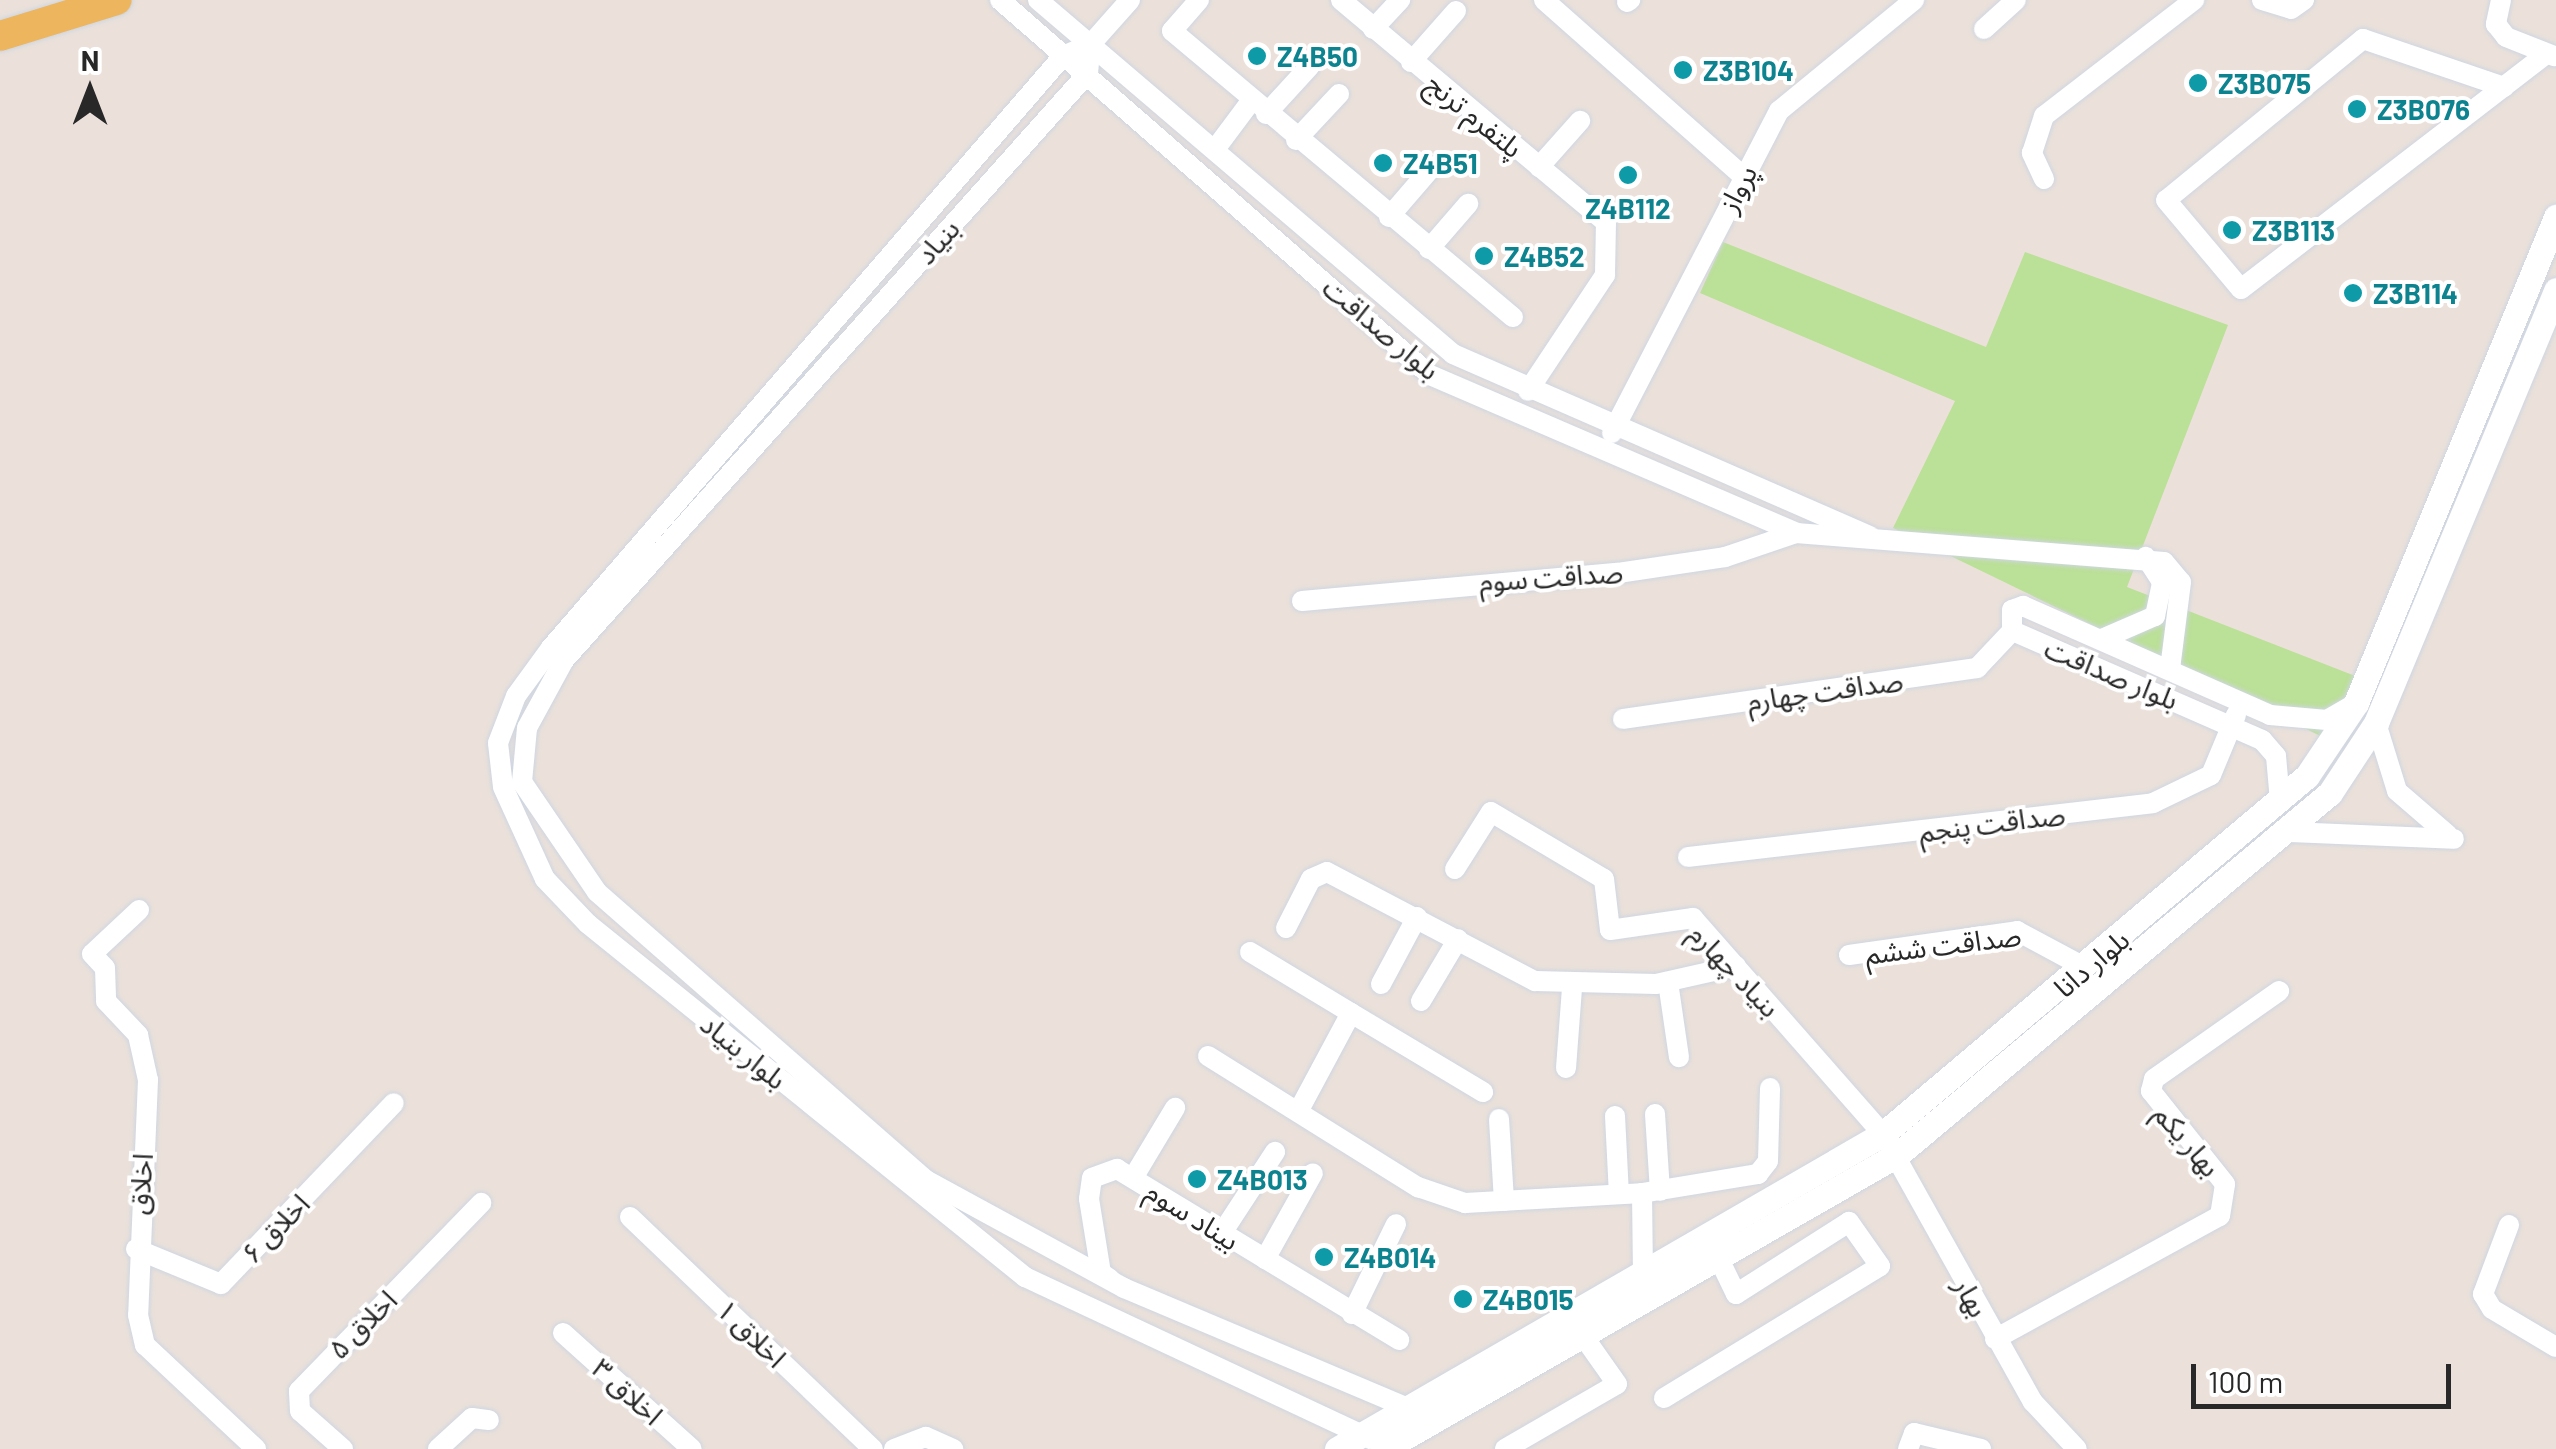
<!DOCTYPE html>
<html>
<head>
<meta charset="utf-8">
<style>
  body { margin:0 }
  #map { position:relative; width:2556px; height:1449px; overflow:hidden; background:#ebe1da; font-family:Barlow,"Noto Sans Arabic",sans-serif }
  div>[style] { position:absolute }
  .green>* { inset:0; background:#bbe097 }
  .roads { filter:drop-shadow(0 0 2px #cfd6e1) drop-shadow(0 0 2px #cfd6e1) }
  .minor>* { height:20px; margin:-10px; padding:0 10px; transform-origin:10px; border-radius:10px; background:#fff }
  .tertiary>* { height:25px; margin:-12.5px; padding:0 12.5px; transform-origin:12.5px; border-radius:12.5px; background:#fff }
  .primary>* { height:30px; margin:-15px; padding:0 15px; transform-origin:15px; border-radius:15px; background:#edb55d }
  .dots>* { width:28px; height:28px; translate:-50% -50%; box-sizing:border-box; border:5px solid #fff; border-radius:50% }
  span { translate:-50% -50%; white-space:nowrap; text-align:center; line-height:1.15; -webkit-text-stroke:8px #fff; paint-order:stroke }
  .culture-label { font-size:28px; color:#0d838f; font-weight:700 }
  .left { translate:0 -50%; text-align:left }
  .street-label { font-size:28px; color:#282828 }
  .north { position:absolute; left:40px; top:40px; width:100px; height:100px; -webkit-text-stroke:8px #fff; paint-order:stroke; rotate:0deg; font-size:28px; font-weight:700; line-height:40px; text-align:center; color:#282828 }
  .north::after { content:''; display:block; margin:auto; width:35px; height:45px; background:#282828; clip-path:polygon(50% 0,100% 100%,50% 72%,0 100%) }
  .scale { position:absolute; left:2191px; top:1364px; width:260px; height:45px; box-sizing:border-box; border:5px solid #282828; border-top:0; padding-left:12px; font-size:30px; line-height:35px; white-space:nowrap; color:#282828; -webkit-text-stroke:8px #fff; paint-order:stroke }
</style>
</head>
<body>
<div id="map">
  <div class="green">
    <div style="clip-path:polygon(1723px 242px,1986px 347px,2025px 252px,2228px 325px,2127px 587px,2368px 681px,2339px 745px,1893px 528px,1955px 401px,1700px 293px)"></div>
  </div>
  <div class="roads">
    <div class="minor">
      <div style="left:1000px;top:0;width:571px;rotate:41.09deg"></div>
      <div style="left:1430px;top:375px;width:399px;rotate:23.3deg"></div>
      <div style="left:1796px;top:533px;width:369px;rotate:4.5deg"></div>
      <div style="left:2164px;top:562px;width:26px;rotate:50deg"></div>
      <div style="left:2181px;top:582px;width:88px;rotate:97.2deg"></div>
      <div style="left:1038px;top:0;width:545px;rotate:40.46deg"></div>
      <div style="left:1453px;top:354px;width:455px;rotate:23.6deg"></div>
      <div style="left:1130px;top:0;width:59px;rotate:131.6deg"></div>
      <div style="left:1091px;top:44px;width:29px;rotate:96deg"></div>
      <div style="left:1088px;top:73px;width:787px;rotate:131.75deg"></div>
      <div style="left:564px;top:660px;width:77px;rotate:118.6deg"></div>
      <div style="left:527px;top:728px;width:54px;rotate:95.3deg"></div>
      <div style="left:522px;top:782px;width:133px;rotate:55.7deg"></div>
      <div style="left:597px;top:892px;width:437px;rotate:41.2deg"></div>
      <div style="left:926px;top:1180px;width:226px;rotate:28.6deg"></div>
      <div style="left:1124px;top:1288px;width:318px;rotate:22.9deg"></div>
      <div style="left:1199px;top:0;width:41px;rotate:131.1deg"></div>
      <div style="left:1172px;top:31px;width:445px;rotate:40deg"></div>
      <div style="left:1341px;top:0;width:346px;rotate:40deg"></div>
      <div style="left:1606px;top:222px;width:53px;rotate:91.1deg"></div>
      <div style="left:1605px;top:275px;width:139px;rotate:123.6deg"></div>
      <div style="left:1544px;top:0;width:264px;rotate:41.5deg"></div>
      <div style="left:2262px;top:0;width:30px;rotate:17deg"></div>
      <div style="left:2291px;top:9px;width:16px;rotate:-35deg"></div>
      <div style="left:2501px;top:0;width:25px;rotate:102deg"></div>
      <div style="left:2496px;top:24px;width:16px;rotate:52deg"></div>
      <div style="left:2506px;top:37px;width:52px;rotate:21.6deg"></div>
      <div style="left:1627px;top:2px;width:4px;rotate:-34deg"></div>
      <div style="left:1373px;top:29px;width:40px;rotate:-47deg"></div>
      <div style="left:1984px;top:29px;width:43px;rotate:-42.2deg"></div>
      <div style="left:1091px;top:44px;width:30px;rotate:157deg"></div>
      <div style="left:1063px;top:56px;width:783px;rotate:130.86deg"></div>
      <div style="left:551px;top:648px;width:59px;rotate:126.1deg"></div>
      <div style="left:516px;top:696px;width:50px;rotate:111deg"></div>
      <div style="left:498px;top:743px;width:44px;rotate:83.5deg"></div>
      <div style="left:503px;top:787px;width:101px;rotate:65.5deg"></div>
      <div style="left:545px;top:879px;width:62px;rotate:46.3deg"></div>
      <div style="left:588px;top:924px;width:562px;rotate:38.93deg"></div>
      <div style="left:1025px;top:1277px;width:384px;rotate:25.1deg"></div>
      <div style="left:1411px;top:62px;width:68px;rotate:-48.6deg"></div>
      <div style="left:2504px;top:87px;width:149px;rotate:-161.2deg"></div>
      <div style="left:2363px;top:39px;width:254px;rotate:140.7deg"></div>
      <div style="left:2166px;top:200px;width:116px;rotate:49.9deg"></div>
      <div style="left:2241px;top:289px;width:385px;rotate:-37.6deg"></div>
      <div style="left:1266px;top:114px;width:64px;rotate:-47.5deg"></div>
      <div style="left:1296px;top:140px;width:63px;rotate:-46.9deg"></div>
      <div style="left:1216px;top:148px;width:59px;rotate:-53.3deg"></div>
      <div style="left:1539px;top:167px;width:62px;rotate:-48.3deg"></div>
      <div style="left:2044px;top:179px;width:29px;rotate:-115deg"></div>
      <div style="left:2032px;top:153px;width:39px;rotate:-72deg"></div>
      <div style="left:2044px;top:116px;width:190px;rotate:-37.7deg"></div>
      <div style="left:1389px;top:217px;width:67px;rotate:-49.2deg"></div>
      <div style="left:1429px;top:249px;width:60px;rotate:-49.1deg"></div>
      <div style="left:1612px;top:433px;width:363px;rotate:-62.6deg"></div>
      <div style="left:1779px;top:111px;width:175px;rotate:-39.4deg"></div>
      <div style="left:1302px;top:601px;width:317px;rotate:-5.1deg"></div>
      <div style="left:1618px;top:573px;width:108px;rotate:-8.5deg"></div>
      <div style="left:1725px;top:557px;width:75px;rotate:-18.7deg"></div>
      <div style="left:2102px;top:639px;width:58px;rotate:-23.5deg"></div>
      <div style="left:2155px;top:616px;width:35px;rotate:-78deg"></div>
      <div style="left:2162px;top:582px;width:30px;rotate:-123deg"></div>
      <div style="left:1623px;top:719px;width:358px;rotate:-8.2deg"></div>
      <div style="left:1977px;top:668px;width:51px;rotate:-46.6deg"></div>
      <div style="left:2376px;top:723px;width:71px;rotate:72.8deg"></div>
      <div style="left:2397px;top:791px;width:67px;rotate:40.8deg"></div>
      <div style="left:2280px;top:801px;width:45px;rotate:-95.1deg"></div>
      <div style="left:2276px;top:756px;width:21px;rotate:-131deg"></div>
      <div style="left:2262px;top:740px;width:273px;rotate:-156.4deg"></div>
      <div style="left:2012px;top:631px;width:21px;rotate:-90deg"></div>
      <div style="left:2012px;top:610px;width:12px;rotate:-20deg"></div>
      <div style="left:2023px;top:606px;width:270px;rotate:23.8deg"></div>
      <div style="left:2270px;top:715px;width:57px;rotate:5deg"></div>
      <div style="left:2327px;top:720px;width:30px;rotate:-30deg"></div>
      <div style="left:2290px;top:832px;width:164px;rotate:2.4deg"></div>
      <div style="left:1688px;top:857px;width:468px;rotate:-6.6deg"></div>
      <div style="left:2153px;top:803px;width:64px;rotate:-25.8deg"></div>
      <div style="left:2211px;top:775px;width:65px;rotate:-67.4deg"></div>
      <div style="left:1455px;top:869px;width:67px;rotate:-57.7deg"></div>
      <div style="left:1491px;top:812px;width:131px;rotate:30.7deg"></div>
      <div style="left:1604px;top:879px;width:51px;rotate:83.3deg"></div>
      <div style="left:1610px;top:930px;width:84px;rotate:-8.2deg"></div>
      <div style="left:1693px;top:918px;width:288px;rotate:48.7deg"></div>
      <div style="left:1883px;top:1134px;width:307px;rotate:60.8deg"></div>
      <div style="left:2033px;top:1402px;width:64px;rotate:46.9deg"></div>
      <div style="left:139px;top:910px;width:64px;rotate:136.9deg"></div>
      <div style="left:92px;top:954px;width:19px;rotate:47deg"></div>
      <div style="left:105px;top:968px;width:33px;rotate:88deg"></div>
      <div style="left:106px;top:1001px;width:47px;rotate:46.7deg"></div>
      <div style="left:138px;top:1035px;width:46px;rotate:77.5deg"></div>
      <div style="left:148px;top:1080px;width:235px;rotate:92.4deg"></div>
      <div style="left:138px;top:1315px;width:31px;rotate:77deg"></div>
      <div style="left:145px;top:1345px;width:152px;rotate:43.1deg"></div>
      <div style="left:1286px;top:928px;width:55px;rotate:-63deg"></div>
      <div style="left:1311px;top:879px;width:17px;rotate:-24deg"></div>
      <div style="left:1327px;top:872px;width:235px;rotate:27.7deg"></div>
      <div style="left:1535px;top:981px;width:121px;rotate:1.4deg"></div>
      <div style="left:1656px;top:984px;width:82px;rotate:-12.7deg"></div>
      <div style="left:1250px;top:952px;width:118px;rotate:31.1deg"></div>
      <div style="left:1351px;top:1013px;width:112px;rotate:118.2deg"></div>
      <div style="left:1849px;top:955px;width:170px;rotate:-8.1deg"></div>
      <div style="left:2017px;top:931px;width:78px;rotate:28.2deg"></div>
      <div style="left:1668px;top:982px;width:76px;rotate:81.7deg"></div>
      <div style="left:1381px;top:984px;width:76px;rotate:-61.8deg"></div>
      <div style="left:1421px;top:1001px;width:72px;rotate:-59.2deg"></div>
      <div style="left:1351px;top:1013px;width:154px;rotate:30.9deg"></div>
      <div style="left:1208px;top:1056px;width:248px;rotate:32deg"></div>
      <div style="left:1418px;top:1187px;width:50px;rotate:18.8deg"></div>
      <div style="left:1465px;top:1203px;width:177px;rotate:-3.2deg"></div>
      <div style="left:1642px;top:1193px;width:118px;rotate:-9.3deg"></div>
      <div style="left:1758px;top:1174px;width:16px;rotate:-52deg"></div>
      <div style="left:1768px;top:1161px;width:73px;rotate:-88.4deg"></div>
      <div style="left:1566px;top:1068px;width:80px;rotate:-85.7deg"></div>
      <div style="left:1655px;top:1114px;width:77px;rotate:86.3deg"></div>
      <div style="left:1615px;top:1116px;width:78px;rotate:87.1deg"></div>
      <div style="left:1499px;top:1119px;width:82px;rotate:86.5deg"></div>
      <div style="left:1133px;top:1178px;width:82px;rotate:-59deg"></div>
      <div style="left:1642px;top:1193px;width:82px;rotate:89.3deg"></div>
      <div style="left:630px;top:1217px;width:336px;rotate:43.7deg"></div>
      <div style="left:2509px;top:1225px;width:74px;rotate:110.6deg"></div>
      <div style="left:2483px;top:1294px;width:17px;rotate:59deg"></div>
      <div style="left:2492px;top:1309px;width:74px;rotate:30.7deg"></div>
      <div style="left:1222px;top:1233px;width:97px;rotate:-56.8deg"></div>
      <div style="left:136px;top:1249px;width:92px;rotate:22.4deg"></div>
      <div style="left:221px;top:1284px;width:250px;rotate:-46.3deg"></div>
      <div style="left:1265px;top:1259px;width:98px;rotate:-60.8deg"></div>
      <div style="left:1110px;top:1279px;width:11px;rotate:-146deg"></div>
      <div style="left:1101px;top:1273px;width:75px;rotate:-99.2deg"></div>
      <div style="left:1089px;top:1199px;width:21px;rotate:-82deg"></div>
      <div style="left:1092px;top:1178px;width:27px;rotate:-20deg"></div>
      <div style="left:1117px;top:1169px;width:330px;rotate:31.2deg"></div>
      <div style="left:1352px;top:1314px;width:100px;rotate:-63.9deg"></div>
      <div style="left:563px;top:1333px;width:173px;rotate:42deg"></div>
      <div style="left:1995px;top:1339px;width:256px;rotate:-28.7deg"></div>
      <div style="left:2220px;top:1216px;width:32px;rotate:-81deg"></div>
      <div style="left:2225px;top:1184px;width:119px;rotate:-128.5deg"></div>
      <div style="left:2151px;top:1091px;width:12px;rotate:-76deg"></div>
      <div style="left:2154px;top:1079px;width:153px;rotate:-35.1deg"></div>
      <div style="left:1664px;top:1398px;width:253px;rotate:-31.4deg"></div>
      <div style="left:1880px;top:1266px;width:54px;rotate:-125.2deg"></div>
      <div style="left:1849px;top:1222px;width:134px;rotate:147.5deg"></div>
      <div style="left:1736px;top:1294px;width:34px;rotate:-116deg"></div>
      <div style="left:343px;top:1449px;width:57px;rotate:-138.5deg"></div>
      <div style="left:300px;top:1411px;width:20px;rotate:-93deg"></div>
      <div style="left:299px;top:1391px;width:262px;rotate:-45.9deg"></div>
      <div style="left:438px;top:1449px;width:46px;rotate:-42.4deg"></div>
      <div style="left:472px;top:1418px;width:17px;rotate:7deg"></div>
      <div style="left:894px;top:1449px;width:34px;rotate:-21deg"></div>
      <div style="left:926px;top:1437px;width:30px;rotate:24deg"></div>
      <div style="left:1505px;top:1449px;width:129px;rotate:-30.1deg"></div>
      <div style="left:1617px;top:1384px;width:54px;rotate:-125.2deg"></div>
      <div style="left:1908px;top:1449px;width:17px;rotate:-69deg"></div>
      <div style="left:1914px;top:1433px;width:69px;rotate:13.4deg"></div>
    </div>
    <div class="tertiary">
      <div style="left:1337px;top:1449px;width:630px;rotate:-29.98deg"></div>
      <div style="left:1883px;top:1134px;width:555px;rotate:-40.18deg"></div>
      <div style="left:2307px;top:776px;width:88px;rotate:-56.1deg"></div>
      <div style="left:2356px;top:703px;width:526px;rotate:-67.63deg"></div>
      <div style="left:1384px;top:1449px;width:591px;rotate:-29.82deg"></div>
      <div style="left:1897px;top:1155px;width:564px;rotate:-39.9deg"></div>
      <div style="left:2330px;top:793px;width:84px;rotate:-56.7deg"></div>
      <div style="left:2376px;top:723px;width:469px;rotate:-67.4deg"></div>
    </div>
    <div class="primary">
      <div style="left:0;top:36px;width:122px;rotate:-17.1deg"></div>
    </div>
  </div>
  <div class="dots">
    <div style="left:1257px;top:56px;background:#0f9aa8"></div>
    <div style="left:1683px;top:70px;background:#0f9aa8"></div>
    <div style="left:2198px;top:83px;background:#0f9aa8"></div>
    <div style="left:2357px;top:109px;background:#0f9aa8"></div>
    <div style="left:1383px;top:163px;background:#0f9aa8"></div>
    <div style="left:1628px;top:175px;background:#0f9aa8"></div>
    <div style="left:2232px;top:230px;background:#0f9aa8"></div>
    <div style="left:1484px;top:256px;background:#0f9aa8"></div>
    <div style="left:2353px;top:293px;background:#0f9aa8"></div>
    <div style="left:1197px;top:1179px;background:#0f9aa8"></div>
    <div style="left:1324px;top:1257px;background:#0f9aa8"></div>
    <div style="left:1463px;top:1299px;background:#0f9aa8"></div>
  </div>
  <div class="culture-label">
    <span class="left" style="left:1277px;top:56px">Z4B50</span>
    <span class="left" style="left:1703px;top:70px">Z3B104</span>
    <span class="left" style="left:2218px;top:83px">Z3B075</span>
    <span class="left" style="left:2377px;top:109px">Z3B076</span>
    <span class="left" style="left:1403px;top:163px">Z4B51</span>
    <span style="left:1628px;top:208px">Z4B112</span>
    <span class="left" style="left:2252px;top:230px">Z3B113</span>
    <span class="left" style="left:1504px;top:256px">Z4B52</span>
    <span class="left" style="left:2373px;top:293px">Z3B114</span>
    <span class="left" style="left:1217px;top:1179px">Z4B013</span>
    <span class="left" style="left:1344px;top:1257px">Z4B014</span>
    <span class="left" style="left:1483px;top:1299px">Z4B015</span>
  </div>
  <div class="street-label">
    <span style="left:1475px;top:115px;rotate:39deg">پلتفرم ترنج</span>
    <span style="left:1737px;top:188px;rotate:-62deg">پرواز</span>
    <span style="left:937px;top:241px;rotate:-48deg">بنیاد</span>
    <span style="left:1382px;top:328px;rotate:40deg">بلوار صداقت</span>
    <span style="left:1551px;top:576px;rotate:-4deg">صداقت سوم</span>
    <span style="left:2112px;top:673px;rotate:23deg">بلوار صداقت</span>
    <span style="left:1825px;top:690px;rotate:-8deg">صداقت چهارم</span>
    <span style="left:1992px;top:822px;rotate:-7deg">صداقت پنجم</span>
    <span style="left:1943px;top:944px;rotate:-7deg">صداقت ششم</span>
    <span style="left:2091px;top:963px;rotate:-40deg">بلوار دانا</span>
    <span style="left:1735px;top:970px;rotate:46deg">بنیاد چهارم</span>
    <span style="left:744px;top:1051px;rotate:39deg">بلوار بنیاد</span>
    <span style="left:2188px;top:1140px;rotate:50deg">بهار یکم</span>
    <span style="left:140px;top:1184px;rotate:-86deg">اخلاق</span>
    <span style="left:1193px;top:1215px;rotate:32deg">بیناد سوم</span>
    <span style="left:275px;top:1228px;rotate:-46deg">اخلاق ۶</span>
    <span style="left:1972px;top:1297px;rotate:62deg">بهار</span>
    <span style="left:362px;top:1324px;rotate:-45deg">اخلاق ۵</span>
    <span style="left:752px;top:1333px;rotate:44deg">اخلاق ۱</span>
    <span style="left:628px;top:1391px;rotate:42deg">اخلاق ۳</span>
  </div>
  <div class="north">N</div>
  <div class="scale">100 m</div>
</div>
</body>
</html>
